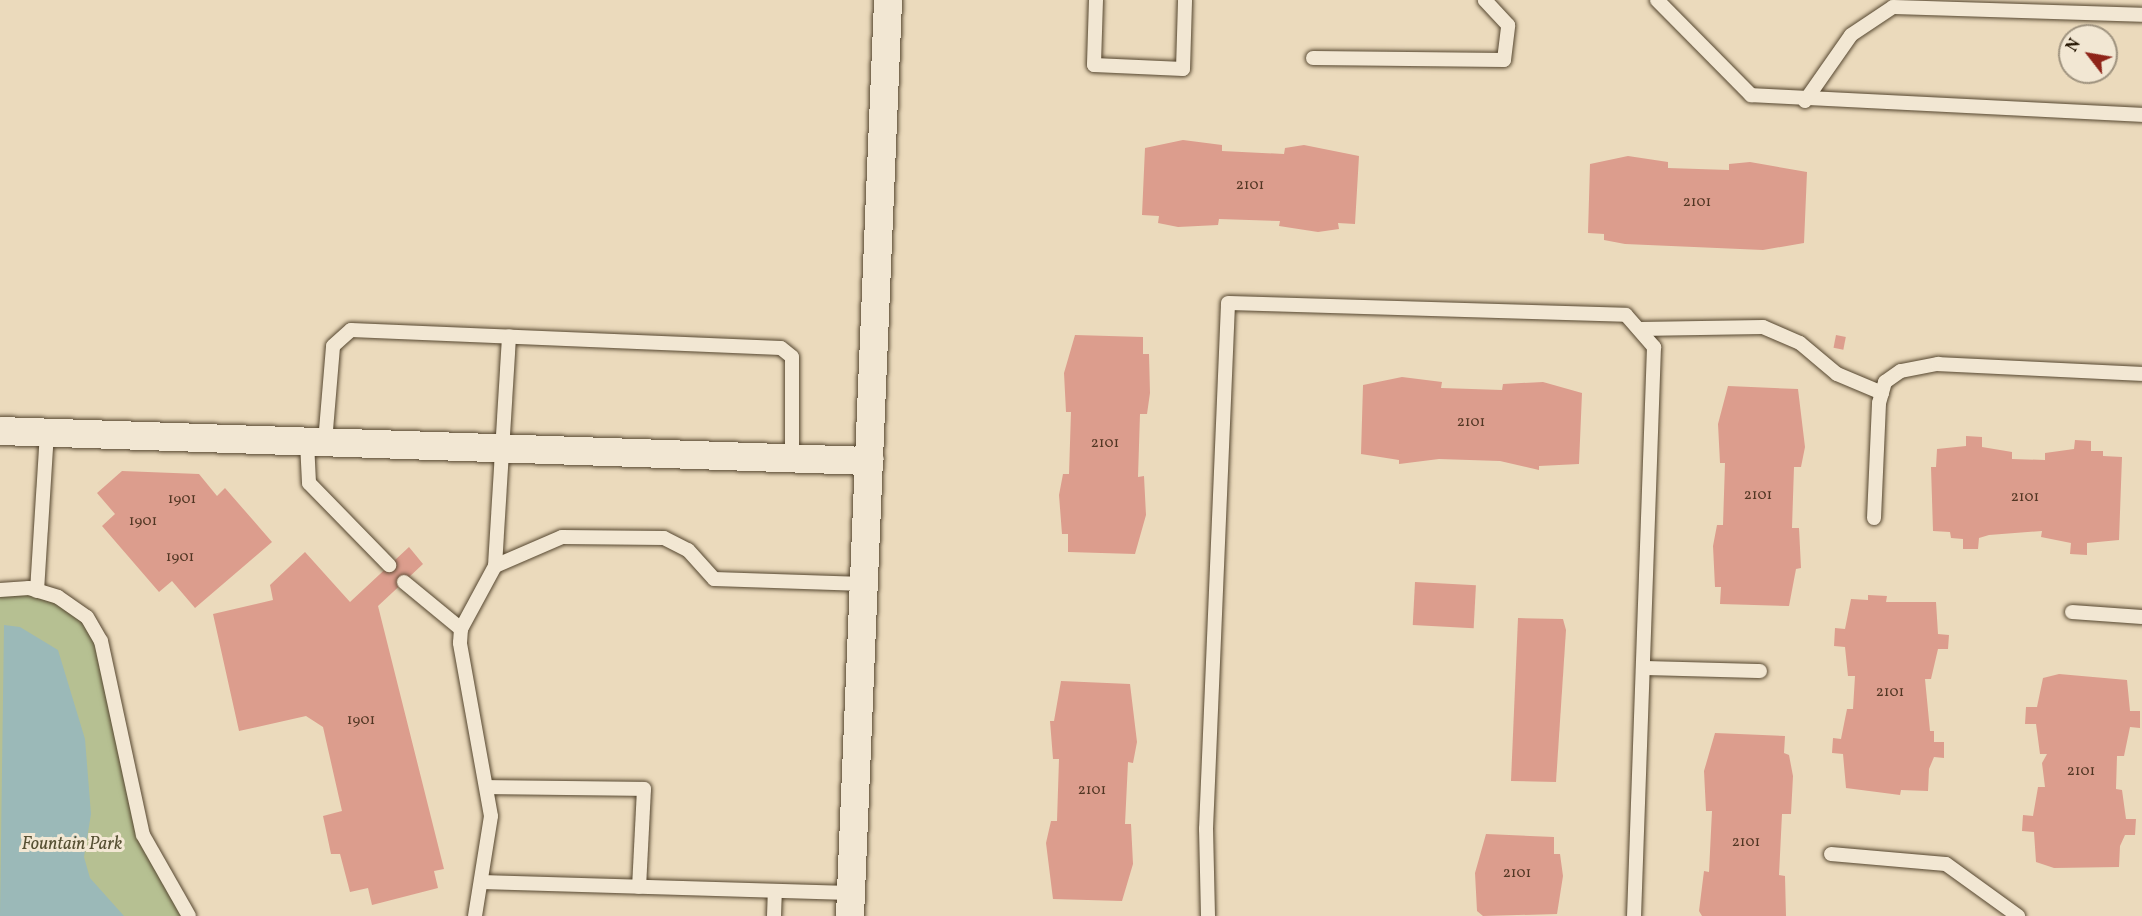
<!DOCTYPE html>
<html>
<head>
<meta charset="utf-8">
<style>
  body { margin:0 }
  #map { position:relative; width:2142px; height:916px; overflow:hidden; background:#ebdabc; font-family:Vollkorn,serif }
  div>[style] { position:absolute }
  .green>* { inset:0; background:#b6c092 }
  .water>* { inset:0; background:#9bb9b8 }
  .building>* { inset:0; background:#dc9d8d; transform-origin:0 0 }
  .roads { filter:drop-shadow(0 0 2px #55462f) drop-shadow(0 0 2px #55462f) }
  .lane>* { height:14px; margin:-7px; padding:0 7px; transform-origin:7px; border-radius:7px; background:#f2e7d3 }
  .street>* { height:28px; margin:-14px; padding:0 14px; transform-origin:14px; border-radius:14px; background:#f2e7d3 }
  span { translate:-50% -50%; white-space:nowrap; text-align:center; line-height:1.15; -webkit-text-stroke:6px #f2e7d3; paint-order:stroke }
  .number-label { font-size:15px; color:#513623 }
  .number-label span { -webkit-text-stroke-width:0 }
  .park-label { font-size:18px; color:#565033; font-style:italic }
  .north { position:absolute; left:2058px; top:24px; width:60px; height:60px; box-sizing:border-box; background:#f2e7d3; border:2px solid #9f937f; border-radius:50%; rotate:301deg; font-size:16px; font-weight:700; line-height:24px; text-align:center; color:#231400 }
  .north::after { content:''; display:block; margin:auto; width:21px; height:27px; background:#8f2418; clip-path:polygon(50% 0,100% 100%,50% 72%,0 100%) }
</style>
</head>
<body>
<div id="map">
  <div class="green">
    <div style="clip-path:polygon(0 590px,58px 597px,101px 641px,143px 835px,189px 916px,0 916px)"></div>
  </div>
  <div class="water">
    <div style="clip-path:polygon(4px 625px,20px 627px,58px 650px,85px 739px,91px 814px,84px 857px,90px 878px,124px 916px,0 916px)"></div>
  </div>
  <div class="building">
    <div style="clip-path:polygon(1183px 140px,1222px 145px,1222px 151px,1284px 154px,1285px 148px,1304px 145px,1359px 156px,1355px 224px,1338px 223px,1339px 229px,1318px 232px,1279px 226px,1280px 221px,1219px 219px,1218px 225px,1178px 227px,1158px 223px,1159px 216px,1142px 215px,1145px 148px)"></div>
    <div style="clip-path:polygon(1628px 156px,1668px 162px,1668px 168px,1729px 170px,1729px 164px,1750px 162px,1807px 172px,1804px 243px,1763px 250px,1625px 244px,1604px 240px,1604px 234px,1588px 233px,1590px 164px)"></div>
    <div style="clip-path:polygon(1075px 335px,1143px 337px,1143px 354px,1149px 354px,1150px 393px,1147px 414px,1140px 414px,1138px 477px,1144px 476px,1146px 515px,1135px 554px,1068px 552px,1068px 534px,1062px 534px,1059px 495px,1063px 474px,1069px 474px,1071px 412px,1066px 412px,1064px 373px)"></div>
    <div style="left:1836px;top:335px;width:10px;height:13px;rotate:11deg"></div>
    <div style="clip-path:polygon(1402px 377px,1442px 382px,1441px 388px,1502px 390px,1503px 384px,1543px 382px,1582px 393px,1579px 464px,1539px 466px,1539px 470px,1500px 461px,1439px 459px,1399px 464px,1399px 460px,1361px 454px,1363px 385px)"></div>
    <div style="clip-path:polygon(1728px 386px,1798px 389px,1805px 447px,1801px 467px,1794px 467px,1792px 528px,1799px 528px,1801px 568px,1796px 569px,1789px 606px,1720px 604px,1721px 587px,1715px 587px,1713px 546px,1717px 525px,1723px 525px,1725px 463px,1720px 463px,1718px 424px)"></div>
    <div style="clip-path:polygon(1966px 436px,1982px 437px,1982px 447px,2012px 452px,2012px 459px,2045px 460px,2045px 453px,2074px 449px,2075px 440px,2091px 441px,2091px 451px,2103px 451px,2103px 456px,2122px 457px,2119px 540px,2087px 543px,2087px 555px,2070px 554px,2071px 543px,2041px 537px,2042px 531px,1989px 535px,1979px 538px,1978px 549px,1963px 549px,1963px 539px,1951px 538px,1950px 532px,1933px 531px,1931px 467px,1936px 467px,1937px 449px,1966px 446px)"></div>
    <div style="clip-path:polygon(122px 471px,199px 474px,217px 496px,225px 488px,272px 542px,195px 608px,172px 581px,159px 592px,102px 526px,115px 514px,97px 493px)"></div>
    <div style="clip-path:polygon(409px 547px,423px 564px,378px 606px,444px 869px,434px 871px,438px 888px,372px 905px,368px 888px,350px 892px,340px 854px,331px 854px,323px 816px,342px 811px,323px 727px,306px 716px,239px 731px,213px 614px,273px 600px,270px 585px,305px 552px,350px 602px)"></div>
    <div style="left:1415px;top:582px;width:61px;height:43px;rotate:3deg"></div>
    <div style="clip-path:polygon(1868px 595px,1887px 596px,1886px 602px,1936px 602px,1938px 634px,1949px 635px,1948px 649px,1938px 649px,1931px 679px,1925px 679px,1930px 731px,1934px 731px,1934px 742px,1944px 742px,1944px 758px,1934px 757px,1929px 769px,1928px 791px,1901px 790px,1900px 795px,1846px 788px,1843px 754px,1832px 753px,1833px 738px,1841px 739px,1847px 709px,1853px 709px,1855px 676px,1848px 676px,1845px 647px,1834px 646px,1835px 628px,1845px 629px,1851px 599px,1868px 600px)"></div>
    <div style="clip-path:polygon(1518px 618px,1563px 619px,1566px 630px,1556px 782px,1511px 781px)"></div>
    <div style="clip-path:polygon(2059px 674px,2127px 680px,2130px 711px,2140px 711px,2140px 728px,2130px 727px,2124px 756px,2117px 756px,2116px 789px,2122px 790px,2126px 819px,2136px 819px,2135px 835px,2125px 835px,2120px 846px,2119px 867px,2054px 868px,2036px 862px,2034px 832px,2022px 831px,2023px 815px,2033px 816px,2038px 787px,2045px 787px,2042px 763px,2047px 754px,2040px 754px,2036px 724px,2025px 724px,2026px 707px,2037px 707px,2043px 678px)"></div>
    <div style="clip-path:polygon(1061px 681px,1130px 684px,1137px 742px,1133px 763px,1128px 762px,1125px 824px,1131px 824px,1133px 864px,1122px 901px,1053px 899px,1046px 843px,1051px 821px,1057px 821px,1059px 759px,1053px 759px,1050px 721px,1054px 721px)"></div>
    <div style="clip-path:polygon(1715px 733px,1785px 736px,1784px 753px,1789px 755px,1793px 776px,1791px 814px,1782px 814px,1779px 875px,1785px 876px,1786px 916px,1702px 916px,1699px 911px,1704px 871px,1709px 872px,1712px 811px,1706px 811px,1704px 771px)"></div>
    <div style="clip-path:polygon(1486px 834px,1554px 837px,1554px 854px,1560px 854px,1563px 876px,1557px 914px,1483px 916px,1477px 911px,1475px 873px)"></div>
  </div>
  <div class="roads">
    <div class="lane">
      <div style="left:1096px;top:0;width:65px;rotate:91.8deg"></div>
      <div style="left:1094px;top:65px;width:89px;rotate:2.6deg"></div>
      <div style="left:1183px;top:69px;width:69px;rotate:-88.3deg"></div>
      <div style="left:1657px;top:0;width:134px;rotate:45.3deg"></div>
      <div style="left:1751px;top:95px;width:392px;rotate:2.9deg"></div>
      <div style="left:1313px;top:58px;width:191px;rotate:0.6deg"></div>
      <div style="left:1504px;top:60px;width:35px;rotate:-83deg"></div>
      <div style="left:1508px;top:25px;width:34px;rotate:-133deg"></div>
      <div style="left:1805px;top:101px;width:80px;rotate:-55.1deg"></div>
      <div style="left:1851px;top:35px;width:50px;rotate:-33.7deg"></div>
      <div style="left:1893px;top:7px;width:249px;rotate:1.8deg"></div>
      <div style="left:1639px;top:329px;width:124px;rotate:-0.9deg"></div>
      <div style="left:1763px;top:327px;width:40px;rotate:23.4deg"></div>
      <div style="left:1800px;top:343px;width:48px;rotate:40deg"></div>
      <div style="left:1837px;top:374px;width:49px;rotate:22.9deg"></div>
      <div style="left:307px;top:442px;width:41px;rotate:87.2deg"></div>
      <div style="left:309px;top:483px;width:115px;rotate:45.7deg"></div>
      <div style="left:325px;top:442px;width:96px;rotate:-85.2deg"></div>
      <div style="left:333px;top:346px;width:24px;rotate:-42deg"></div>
      <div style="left:351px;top:330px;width:430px;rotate:2.4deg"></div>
      <div style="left:781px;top:348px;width:14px;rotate:39deg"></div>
      <div style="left:792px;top:357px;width:101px;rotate:90deg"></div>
      <div style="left:1874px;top:518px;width:115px;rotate:-87.5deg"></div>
      <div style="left:1879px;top:403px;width:22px;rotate:-74deg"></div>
      <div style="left:1885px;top:382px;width:19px;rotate:-35deg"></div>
      <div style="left:1901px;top:371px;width:38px;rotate:-11deg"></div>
      <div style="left:1938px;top:364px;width:204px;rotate:2.8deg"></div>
      <div style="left:495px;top:566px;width:73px;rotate:-23.4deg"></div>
      <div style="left:562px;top:537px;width:102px;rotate:0.6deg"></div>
      <div style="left:664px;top:538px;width:27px;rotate:27deg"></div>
      <div style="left:688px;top:550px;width:39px;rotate:48deg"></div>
      <div style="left:714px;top:579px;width:150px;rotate:1.9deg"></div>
      <div style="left:404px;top:582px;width:74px;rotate:39.5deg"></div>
      <div style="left:0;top:590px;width:29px;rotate:-4deg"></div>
      <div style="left:29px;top:588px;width:30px;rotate:17deg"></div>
      <div style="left:58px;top:597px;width:35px;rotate:35deg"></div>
      <div style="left:87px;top:617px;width:28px;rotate:60deg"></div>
      <div style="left:101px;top:641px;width:198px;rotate:77.8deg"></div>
      <div style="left:143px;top:835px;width:93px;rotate:60.4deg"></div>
      <div style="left:37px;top:591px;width:158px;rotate:-86.4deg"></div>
      <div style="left:2072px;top:612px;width:70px;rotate:4.1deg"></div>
      <div style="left:1643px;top:668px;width:117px;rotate:1.5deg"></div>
      <div style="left:488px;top:787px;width:156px;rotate:0.7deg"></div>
      <div style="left:644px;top:789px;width:98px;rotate:92.9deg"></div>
      <div style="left:1831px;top:854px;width:115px;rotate:5deg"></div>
      <div style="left:1946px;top:864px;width:89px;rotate:35.8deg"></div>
      <div style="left:481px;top:882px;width:369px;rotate:1.7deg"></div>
      <div style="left:475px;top:916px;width:101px;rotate:-80.9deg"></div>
      <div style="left:491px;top:816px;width:176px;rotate:-100.2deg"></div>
      <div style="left:460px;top:643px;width:14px;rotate:-86deg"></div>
      <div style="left:461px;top:629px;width:72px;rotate:-61.6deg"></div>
      <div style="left:495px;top:566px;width:230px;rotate:-86.5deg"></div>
      <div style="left:774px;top:916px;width:25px;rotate:-88deg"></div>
      <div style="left:1208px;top:916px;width:87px;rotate:-91.3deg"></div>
      <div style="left:1206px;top:829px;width:526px;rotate:-87.6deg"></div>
      <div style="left:1228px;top:303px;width:398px;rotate:1.7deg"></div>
      <div style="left:1626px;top:315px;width:43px;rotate:48.8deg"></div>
      <div style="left:1654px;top:347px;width:569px;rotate:92.01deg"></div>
    </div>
    <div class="street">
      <div style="left:0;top:431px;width:870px;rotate:1.98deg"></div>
      <div style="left:850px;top:916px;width:917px;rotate:-87.62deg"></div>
    </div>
  </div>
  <div class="number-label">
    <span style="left:1250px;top:186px">2101</span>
    <span style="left:1697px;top:203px">2101</span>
    <span style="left:1471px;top:423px">2101</span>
    <span style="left:1105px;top:444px">2101</span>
    <span style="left:1758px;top:496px">2101</span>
    <span style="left:2025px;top:498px">2101</span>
    <span style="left:182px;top:500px">1901</span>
    <span style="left:143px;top:522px">1901</span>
    <span style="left:180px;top:558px">1901</span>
    <span style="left:1890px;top:693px">2101</span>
    <span style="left:361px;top:721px">1901</span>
    <span style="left:2081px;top:772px">2101</span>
    <span style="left:1092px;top:791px">2101</span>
    <span style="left:1746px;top:843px">2101</span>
    <span style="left:1517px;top:874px">2101</span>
  </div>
  <div class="park-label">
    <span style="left:72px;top:845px">Fountain Park</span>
  </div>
  <div class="north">N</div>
</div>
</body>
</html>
